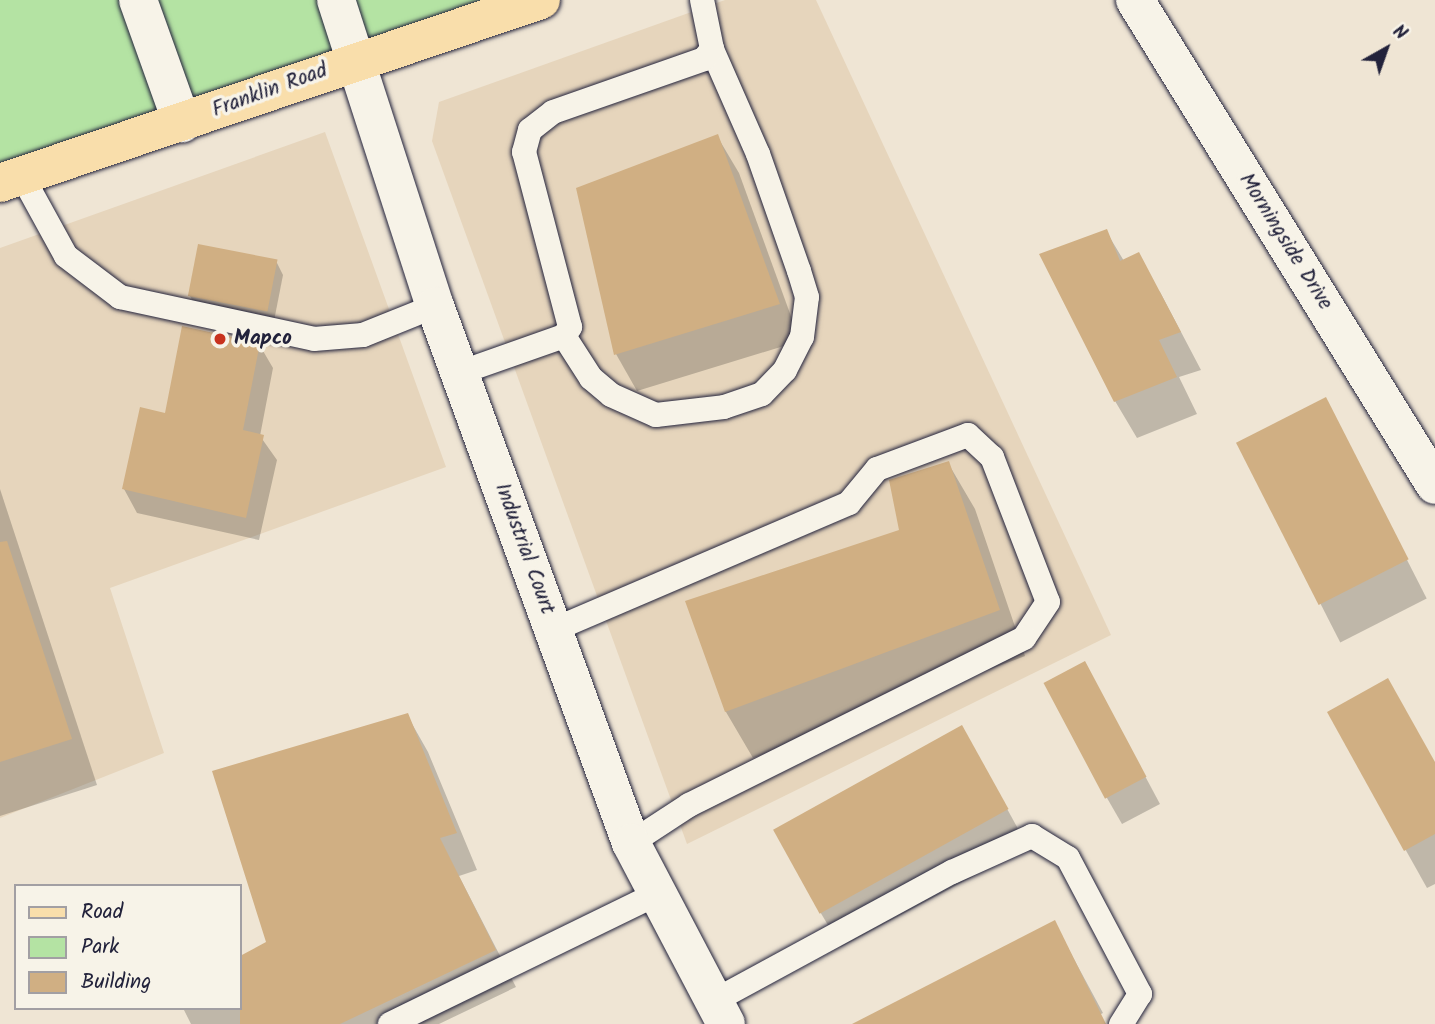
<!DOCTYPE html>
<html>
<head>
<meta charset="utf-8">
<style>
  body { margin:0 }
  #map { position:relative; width:1435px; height:1024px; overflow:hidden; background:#efe5d4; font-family:Kalam,sans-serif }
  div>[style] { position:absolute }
  .built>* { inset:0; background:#e6d5bc }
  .green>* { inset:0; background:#b4e3a3 }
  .shadow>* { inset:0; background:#0003; transform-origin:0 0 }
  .building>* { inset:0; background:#d0af83; transform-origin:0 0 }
  .roads { filter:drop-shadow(0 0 2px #22223b) drop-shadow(0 0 2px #22223b) }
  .lane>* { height:24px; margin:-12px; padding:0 12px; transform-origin:12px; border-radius:12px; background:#f7f3e8 }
  .street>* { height:38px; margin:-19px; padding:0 19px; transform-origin:19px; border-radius:19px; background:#f7f3e8 }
  .primary>* { height:38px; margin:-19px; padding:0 19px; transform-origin:19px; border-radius:19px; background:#f9deab }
  .dots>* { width:19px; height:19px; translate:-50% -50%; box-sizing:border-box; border:4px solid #f7f3e8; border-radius:50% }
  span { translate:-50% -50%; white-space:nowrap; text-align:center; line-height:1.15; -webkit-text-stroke:7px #f7f3e8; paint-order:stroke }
  .street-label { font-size:21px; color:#22223b }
  .poi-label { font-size:21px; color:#22223b; font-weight:700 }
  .left { translate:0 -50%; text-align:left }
  .legend { position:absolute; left:14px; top:884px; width:228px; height:126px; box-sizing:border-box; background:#f7f3e8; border:2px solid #a29fa3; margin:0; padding:9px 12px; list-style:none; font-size:21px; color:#22223b }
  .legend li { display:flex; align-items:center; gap:14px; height:35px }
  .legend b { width:35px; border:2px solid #a29fa3 }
  .north { position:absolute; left:1351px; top:14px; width:70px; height:70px; -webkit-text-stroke:5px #f7f3e8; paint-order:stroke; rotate:40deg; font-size:19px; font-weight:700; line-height:28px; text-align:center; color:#22223b }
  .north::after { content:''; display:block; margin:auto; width:24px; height:32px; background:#22223b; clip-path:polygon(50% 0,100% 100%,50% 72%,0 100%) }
</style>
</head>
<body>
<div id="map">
  <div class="built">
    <div style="clip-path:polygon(725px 0,816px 0,1111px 635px,687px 844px,432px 141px,439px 102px)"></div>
    <div style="clip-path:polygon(325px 132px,446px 467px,110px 588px,164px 753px,0 818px,0 248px)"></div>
  </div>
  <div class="green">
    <div style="clip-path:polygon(0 0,547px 0,0 187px)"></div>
  </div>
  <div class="shadow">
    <div style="clip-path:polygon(717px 136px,739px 173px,800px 341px,637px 391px,616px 354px)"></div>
    <div style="clip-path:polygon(1106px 231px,1124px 261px,1160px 292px,1201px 370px,1179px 377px,1197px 414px,1137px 438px,1115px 401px)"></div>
    <div style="clip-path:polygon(276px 261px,283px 275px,273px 326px,197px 309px,190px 296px)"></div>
    <div style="clip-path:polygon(259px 344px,273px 368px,260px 436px,277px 460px,259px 540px,137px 513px,124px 489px,167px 415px)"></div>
    <div style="left:1325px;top:399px;width:224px;height:97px;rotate:63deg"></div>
    <div style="clip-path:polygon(948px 463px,975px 509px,1025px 656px,753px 758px,726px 712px,688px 602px,901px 531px)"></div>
    <div style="clip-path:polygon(0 489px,97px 785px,0 816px)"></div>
    <div style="clip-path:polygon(1099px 690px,1160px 804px,1122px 824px,1107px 798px)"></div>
    <div style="clip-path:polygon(1329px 713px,1435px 764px,1435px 884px,1427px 888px)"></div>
    <div style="clip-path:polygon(407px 715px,428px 752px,477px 870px,459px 876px,516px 987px,439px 1024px,191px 1024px,183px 1008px,240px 1008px,240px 958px,268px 943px)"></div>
    <div style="clip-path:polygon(983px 765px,1028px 847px,841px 947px,819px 910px)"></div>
    <div style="clip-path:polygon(1054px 922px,1103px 1013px,1081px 1024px,878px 1024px)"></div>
  </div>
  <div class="building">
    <div style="clip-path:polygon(718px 134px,780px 304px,614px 355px,576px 188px)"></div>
    <div style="clip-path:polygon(1107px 229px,1120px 261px,1139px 252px,1181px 332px,1159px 340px,1177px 377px,1114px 402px,1039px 254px)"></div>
    <div style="left:198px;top:244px;width:81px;height:53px;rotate:11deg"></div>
    <div style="clip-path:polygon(182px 326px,260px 343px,243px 430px,264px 435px,246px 518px,122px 489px,140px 407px,165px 413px)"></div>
    <div style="left:1326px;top:397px;width:182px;height:101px;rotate:63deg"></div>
    <div style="clip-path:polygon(949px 461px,1000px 610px,725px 712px,685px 601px,899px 530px,889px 480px)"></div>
    <div style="clip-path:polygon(7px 541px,72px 739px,0 762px,0 542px)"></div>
    <div style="left:1085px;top:661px;width:131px;height:47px;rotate:62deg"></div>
    <div style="clip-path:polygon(1388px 678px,1435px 762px,1435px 834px,1404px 851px,1327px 712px)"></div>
    <div style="clip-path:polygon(408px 713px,457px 833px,440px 838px,496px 950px,340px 1024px,240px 1024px,240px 956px,266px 942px,212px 771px)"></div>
    <div style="left:962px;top:725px;width:96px;height:216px;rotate:61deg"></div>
    <div style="clip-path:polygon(1055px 920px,1106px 1024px,852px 1024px)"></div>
  </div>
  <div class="roads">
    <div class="lane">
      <div style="left:22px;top:176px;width:91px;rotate:61.2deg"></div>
      <div style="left:66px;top:256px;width:68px;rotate:37.2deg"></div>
      <div style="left:120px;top:297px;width:198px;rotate:12.2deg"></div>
      <div style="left:314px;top:339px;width:49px;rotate:-4.7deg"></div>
      <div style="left:363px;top:335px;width:78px;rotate:-21.9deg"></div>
      <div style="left:564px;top:336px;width:50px;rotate:57.3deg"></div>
      <div style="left:591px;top:378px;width:26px;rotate:40deg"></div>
      <div style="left:611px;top:395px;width:49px;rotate:24deg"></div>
      <div style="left:656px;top:415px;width:68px;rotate:-6.7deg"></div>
      <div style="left:724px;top:407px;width:40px;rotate:-18.9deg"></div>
      <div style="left:762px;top:394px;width:33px;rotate:-46deg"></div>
      <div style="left:785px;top:370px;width:37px;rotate:-63deg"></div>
      <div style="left:802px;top:337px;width:40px;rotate:-82.9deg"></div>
      <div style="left:807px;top:297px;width:27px;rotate:-107deg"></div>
      <div style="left:799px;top:271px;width:124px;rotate:-109.3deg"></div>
      <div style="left:758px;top:154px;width:115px;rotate:-113.7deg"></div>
      <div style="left:459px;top:373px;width:111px;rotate:-19.4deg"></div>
      <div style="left:564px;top:336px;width:11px;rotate:-56deg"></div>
      <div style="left:570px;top:327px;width:181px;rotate:-104.7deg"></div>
      <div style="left:524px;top:152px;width:23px;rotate:-75deg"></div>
      <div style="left:530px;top:130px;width:29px;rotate:-38deg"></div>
      <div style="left:553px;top:112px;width:160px;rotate:-19.3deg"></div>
      <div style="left:704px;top:59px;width:13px;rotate:-51deg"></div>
      <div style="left:712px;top:49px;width:50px;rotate:-101.5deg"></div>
      <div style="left:553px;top:630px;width:322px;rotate:-23.2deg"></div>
      <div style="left:849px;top:503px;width:44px;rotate:-50.5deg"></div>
      <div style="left:877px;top:469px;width:97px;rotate:-20.5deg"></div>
      <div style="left:968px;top:435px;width:33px;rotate:43deg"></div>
      <div style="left:992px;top:457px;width:155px;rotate:68.9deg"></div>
      <div style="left:1048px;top:602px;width:43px;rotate:123.7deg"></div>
      <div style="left:1024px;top:638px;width:374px;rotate:153.5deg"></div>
      <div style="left:689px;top:805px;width:69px;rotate:146.8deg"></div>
      <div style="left:714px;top:1001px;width:271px;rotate:-28.5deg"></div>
      <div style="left:952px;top:872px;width:88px;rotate:-24.2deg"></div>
      <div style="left:1032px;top:836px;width:42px;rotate:31.4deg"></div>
      <div style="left:1068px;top:858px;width:154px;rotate:62.1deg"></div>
      <div style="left:1140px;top:994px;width:36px;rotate:122deg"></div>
      <div style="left:390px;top:1024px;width:298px;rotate:-26deg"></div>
    </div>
    <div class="street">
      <div style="left:138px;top:0;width:131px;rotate:70.3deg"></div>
      <div style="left:336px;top:0;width:322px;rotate:72.1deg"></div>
      <div style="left:435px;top:306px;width:572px;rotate:69.95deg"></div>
      <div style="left:631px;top:843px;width:204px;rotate:62.3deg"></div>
      <div style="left:1135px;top:0;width:570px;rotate:58.26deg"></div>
    </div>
    <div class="primary">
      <div style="left:0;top:183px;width:571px;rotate:-18.69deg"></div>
    </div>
  </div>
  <div class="dots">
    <div style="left:220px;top:339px;background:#c8321e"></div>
  </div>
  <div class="street-label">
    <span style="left:270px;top:91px;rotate:-20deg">Franklin Road</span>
    <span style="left:1285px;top:242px;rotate:58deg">Morningside Drive</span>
    <span style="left:524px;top:549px;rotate:70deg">Industrial Court</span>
  </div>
  <div class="poi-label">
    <span class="left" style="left:234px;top:339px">Mapco</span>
  </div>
  <ul class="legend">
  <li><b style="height:9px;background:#f9deab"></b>Road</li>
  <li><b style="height:19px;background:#b4e3a3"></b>Park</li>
  <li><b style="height:19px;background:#d0af83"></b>Building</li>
  </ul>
  <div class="north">N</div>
</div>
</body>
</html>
